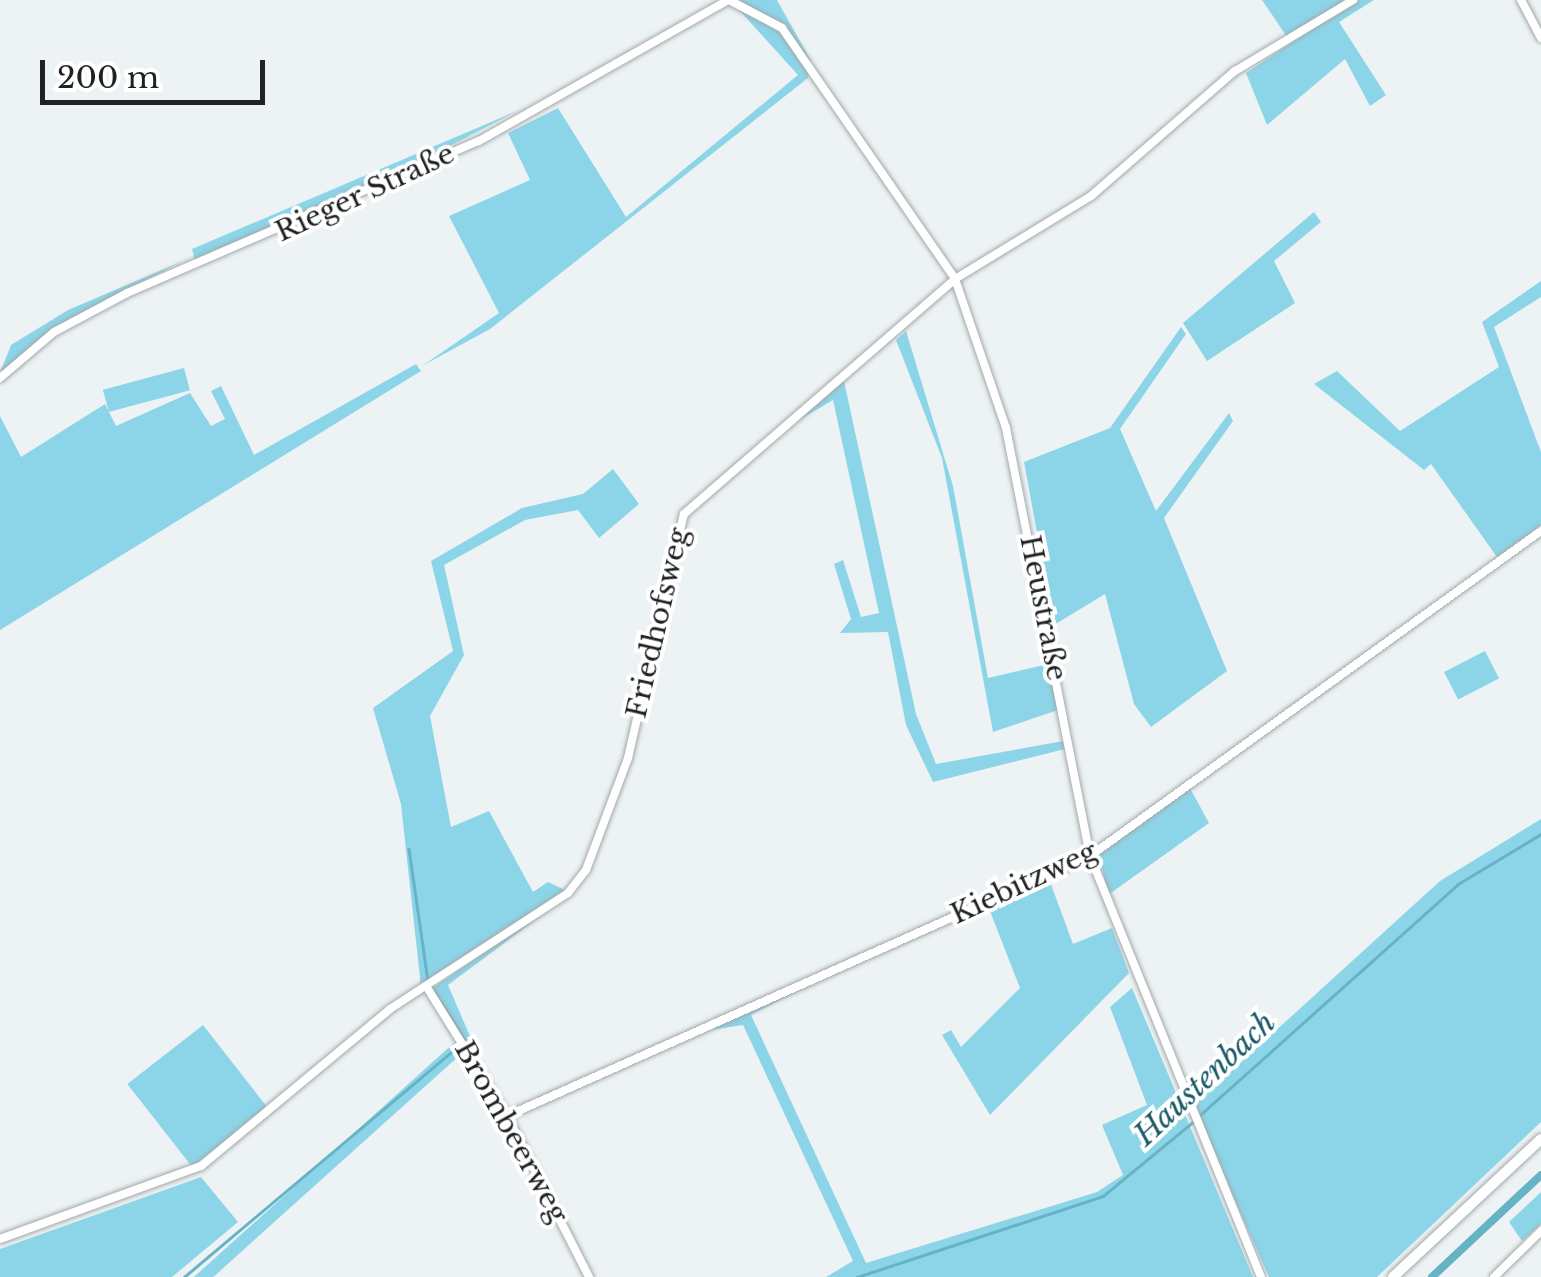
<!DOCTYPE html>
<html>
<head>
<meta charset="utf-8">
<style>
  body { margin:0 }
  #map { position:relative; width:1541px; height:1277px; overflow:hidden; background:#edf3f4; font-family:"Libre Baskerville",serif }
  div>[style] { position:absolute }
  .green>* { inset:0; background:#8cd5e8; transform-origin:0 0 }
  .stream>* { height:2.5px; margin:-1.25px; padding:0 1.25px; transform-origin:1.25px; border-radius:1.25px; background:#67b3c6 }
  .canal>* { height:8px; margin:-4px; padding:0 4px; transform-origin:4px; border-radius:4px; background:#67b3c6 }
  .roads { filter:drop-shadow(0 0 2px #a3a9aa) drop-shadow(0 0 2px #a3a9aa) }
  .minor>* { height:8px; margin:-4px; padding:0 4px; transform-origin:4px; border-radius:4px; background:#fff }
  .major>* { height:10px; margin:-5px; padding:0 5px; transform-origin:5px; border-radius:5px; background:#fff }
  span { translate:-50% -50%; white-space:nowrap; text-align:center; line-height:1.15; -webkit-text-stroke:8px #fff; paint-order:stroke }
  .street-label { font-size:28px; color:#1f2122 }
  .water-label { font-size:30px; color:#1b5a68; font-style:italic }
  .scale { position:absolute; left:40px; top:60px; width:225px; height:45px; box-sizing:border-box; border:5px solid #1f2122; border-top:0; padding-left:12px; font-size:30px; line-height:35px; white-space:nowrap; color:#1f2122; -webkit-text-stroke:8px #fff; paint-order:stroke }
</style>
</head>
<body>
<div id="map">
  <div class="green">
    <div style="clip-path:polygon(730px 0,777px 0,811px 61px,808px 78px,490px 329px,422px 366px,499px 313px,449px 216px,530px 180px,508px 133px,558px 108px,626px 217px,798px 75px)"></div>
    <div style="clip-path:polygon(1262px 0,1347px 0,1287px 37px)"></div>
    <div style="clip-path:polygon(1356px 0,1374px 0,1339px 22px,1386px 95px,1370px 106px,1345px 59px,1267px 125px,1246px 73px)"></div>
    <div style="clip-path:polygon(517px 111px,357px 194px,195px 261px,192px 249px)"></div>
    <div style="clip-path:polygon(1314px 212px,1321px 222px,1274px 261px,1295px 303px,1207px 361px,1183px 323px)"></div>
    <div style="clip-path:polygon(183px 261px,52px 328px,0 373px,11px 345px,68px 310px)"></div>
    <div style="clip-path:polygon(1541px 281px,1541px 297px,1494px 327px,1541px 452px,1541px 525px,1497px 557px,1431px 464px,1424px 470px,1314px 384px,1337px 371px,1400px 431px,1499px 367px,1482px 322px)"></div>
    <div style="clip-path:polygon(1181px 327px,1186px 334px,1120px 429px,1156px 511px,1229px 413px,1233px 421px,1164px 518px,1227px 671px,1151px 727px,1134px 704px,1105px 594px,1054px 625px,1024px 462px,1110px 428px)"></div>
    <div style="clip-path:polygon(906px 331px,953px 486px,988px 678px,1048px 664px,1058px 710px,993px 732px,942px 458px,896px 340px)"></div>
    <div style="clip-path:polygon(416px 364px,421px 371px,0 630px,0 416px,21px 457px,105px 404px,116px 426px,190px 393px,211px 426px,225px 419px,211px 391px,221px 386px,254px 455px)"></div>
    <div style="left:184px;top:368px;width:23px;height:84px;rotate:75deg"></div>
    <div style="clip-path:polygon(844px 381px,916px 714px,936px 764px,1063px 741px,1065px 749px,933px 782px,906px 725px,888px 632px,840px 633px,851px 619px,834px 564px,843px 560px,861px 617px,879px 613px,833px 400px,789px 426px)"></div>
    <div style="clip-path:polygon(613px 469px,639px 504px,599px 538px,578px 510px,525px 520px,444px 565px,464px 655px,430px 716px,451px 827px,489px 811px,533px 892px,548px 882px,565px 890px,421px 987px,401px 804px,373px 708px,453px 651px,431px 561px,522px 508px,583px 494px)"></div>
    <div style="left:1485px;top:651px;width:31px;height:46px;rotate:63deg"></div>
    <div style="clip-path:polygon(1190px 788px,1209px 823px,1108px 895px,1099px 855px)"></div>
    <div style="clip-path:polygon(1541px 819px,1541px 1122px,1377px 1277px,1269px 1277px,1193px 1106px,1440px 881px)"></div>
    <div style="clip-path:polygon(1049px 879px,1073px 944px,1112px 928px,1129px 973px,990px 1115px,942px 1035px,951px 1030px,961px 1047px,1020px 988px,988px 906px)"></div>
    <div style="clip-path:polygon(570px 894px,448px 985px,494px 1092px,430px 990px)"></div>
    <div style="clip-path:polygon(815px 982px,751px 1015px,866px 1263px,1097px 1192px,1123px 1175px,1102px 1125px,1147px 1105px,1110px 1007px,1132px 988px,1253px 1277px,826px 1277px,853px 1261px,743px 1025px,704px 1031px)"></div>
    <div style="left:203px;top:1025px;width:105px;height:96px;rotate:52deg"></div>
    <div style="left:456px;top:1041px;width:13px;height:365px;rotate:48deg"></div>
    <div style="clip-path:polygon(201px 1177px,238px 1222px,172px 1277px,0 1277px,0 1249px)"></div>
    <div style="clip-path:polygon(1541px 1192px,1541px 1224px,1522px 1241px,1509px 1222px)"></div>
  </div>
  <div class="stream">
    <div style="left:409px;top:849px;width:133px;rotate:81.8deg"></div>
    <div style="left:434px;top:991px;width:58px;rotate:57.7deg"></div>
    <div style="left:1200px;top:1115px;width:346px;rotate:-41.8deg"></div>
    <div style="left:1458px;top:884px;width:97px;rotate:-31.1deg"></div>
    <div style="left:184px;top:1277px;width:358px;rotate:-40.1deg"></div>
    <div style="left:857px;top:1277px;width:259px;rotate:-18.2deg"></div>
    <div style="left:1103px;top:1196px;width:118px;rotate:-39.5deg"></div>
  </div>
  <div class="canal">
    <div style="left:1432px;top:1277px;width:149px;rotate:-43.1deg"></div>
  </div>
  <div class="roads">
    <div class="minor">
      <div style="left:729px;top:0;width:60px;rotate:27.8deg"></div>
      <div style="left:782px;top:28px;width:305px;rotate:55.4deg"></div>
      <div style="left:955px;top:279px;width:157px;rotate:71.1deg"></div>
      <div style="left:1006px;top:428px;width:436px;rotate:78.9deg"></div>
      <div style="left:1090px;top:856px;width:454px;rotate:67.9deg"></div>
      <div style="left:1521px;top:0;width:43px;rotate:62.2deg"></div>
      <div style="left:0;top:378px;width:71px;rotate:-40.4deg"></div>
      <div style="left:54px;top:332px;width:83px;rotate:-28.1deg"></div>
      <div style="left:127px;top:293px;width:383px;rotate:-23.4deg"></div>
      <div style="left:479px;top:141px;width:286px;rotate:-29.5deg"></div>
      <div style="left:428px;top:989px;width:150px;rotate:58.1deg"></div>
      <div style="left:507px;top:1116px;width:181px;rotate:63deg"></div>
      <div style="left:507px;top:1116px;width:638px;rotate:-24.04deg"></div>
      <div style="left:1090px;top:856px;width:556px;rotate:-35.78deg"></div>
      <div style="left:0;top:1239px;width:214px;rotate:-20deg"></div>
      <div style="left:201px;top:1166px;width:246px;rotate:-39.7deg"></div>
      <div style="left:390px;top:1009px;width:212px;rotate:-33.1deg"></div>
      <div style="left:568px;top:893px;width:29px;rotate:-52deg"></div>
      <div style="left:586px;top:870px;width:120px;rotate:-69.4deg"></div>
      <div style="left:628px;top:758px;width:250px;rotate:-77.1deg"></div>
      <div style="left:684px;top:514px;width:359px;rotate:-40.9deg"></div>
      <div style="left:955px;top:279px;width:159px;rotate:-31.4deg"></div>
      <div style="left:1091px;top:196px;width:191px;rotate:-41deg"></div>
      <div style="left:1235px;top:71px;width:138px;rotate:-31deg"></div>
      <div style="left:1494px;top:1277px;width:66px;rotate:-44.4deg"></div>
    </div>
    <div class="major">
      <div style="left:1393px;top:1277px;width:202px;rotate:-43deg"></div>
    </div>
  </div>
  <div class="street-label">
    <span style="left:365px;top:193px;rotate:-25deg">Rieger Straße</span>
    <span style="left:1043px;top:608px;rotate:79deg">Heustraße</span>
    <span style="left:658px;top:623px;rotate:-77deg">Friedhofsweg</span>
    <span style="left:1024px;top:883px;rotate:-25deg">Kiebitzweg</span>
    <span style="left:511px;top:1132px;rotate:61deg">Brombeerweg</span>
  </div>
  <div class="water-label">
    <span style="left:1205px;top:1079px;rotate:-43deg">Haustenbach</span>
  </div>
  <div class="scale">200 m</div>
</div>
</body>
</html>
